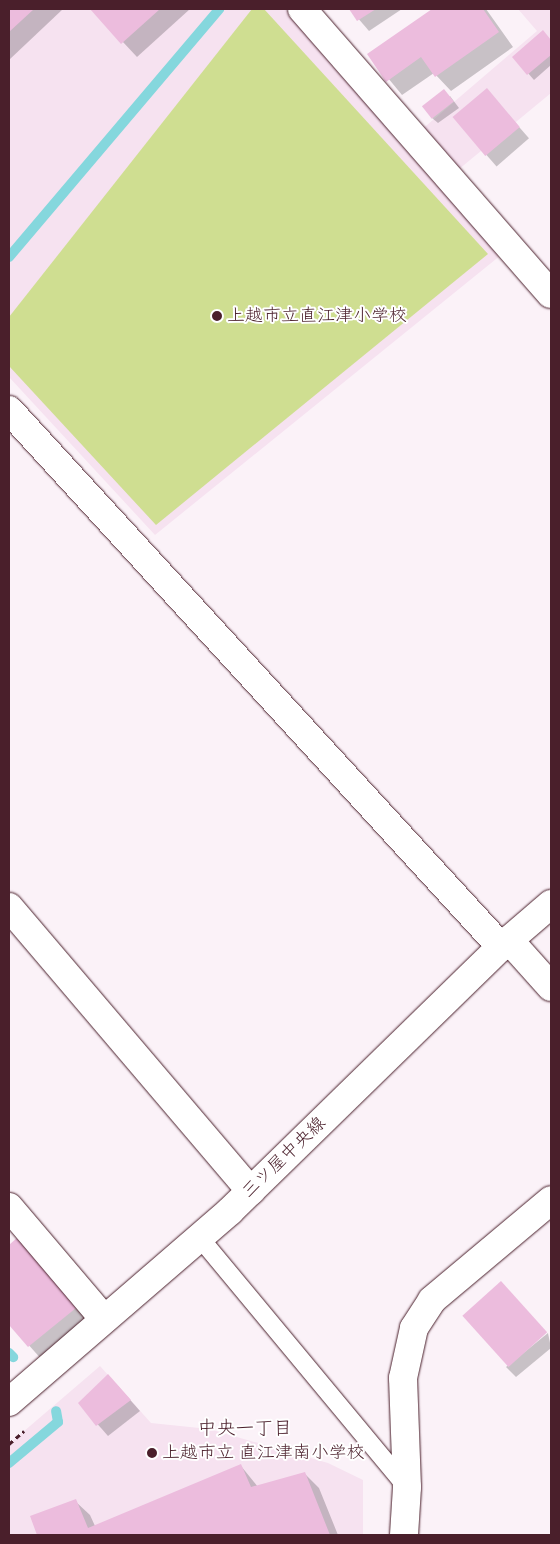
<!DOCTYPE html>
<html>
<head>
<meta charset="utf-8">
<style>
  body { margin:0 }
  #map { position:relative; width:560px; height:1544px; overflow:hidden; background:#fbf2f8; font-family:Mynerve,"Klee One",sans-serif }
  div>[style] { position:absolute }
  .built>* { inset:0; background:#f6e2f0 }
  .green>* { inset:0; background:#cfde91 }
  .shadow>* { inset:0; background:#0003; transform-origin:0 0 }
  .stream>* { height:10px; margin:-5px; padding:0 5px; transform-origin:5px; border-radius:5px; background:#85d7dd }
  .building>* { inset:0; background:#ecbcdd; transform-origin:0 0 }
  .path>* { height:3px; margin-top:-1.5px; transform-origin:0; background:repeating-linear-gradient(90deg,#4a1f2b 0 5px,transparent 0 9px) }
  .roads { filter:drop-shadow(0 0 1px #4a1f2b) drop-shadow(0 0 1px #4a1f2b) }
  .service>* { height:18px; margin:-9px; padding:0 9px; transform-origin:9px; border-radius:9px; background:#fff }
  .minor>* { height:28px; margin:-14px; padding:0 14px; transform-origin:14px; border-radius:14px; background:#fff }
  .secondary>* { height:28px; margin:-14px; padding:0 14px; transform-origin:14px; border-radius:14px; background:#fff }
  .dots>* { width:14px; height:14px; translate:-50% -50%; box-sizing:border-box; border:2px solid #fff; border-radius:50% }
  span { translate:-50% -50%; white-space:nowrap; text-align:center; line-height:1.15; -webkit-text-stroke:4px #fff; paint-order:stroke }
  .poi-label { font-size:18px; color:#4a1f2b }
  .left { translate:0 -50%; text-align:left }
  .street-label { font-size:18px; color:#4a1f2b }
  .neighbourhood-label { font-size:19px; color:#4a1f2b }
  .frame { position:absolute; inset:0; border:10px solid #4a1f2b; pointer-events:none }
</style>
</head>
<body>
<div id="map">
  <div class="built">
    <div style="clip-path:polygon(9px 9px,285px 9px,406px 143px,537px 31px,518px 9px,551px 9px,551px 93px,441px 184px,501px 255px,155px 535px,9px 377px)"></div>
    <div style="clip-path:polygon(100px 1366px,151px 1423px,209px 1429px,328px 1463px,363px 1480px,363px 1535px,9px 1535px,9px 1444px)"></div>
  </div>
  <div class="green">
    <div style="clip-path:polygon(252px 9px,264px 9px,488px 254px,156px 525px,9px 366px,9px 317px)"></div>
  </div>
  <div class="shadow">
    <div style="clip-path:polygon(9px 9px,63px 9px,9px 60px)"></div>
    <div style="clip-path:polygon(92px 9px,190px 9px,137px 57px)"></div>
    <div style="clip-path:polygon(350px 9px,402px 9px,369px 31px)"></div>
    <div style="clip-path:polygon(434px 9px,486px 9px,513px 47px,451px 91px,434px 73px,402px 95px,369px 55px)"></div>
    <div style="clip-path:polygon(543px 32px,551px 41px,551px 65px,534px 80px,514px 57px)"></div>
    <div style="left:487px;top:90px;width:64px;height:43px;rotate:49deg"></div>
    <div style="clip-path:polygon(450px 96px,459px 108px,438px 123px,432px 118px)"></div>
    <div style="clip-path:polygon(18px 1239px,90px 1323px,43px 1361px,9px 1323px,9px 1246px)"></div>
    <div style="clip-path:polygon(548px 1333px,551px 1348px,516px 1377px,506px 1367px)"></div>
    <div style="clip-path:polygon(118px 1386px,140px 1411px,108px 1436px,79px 1403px)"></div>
    <div style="clip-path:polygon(241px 1466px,258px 1487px,305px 1474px,319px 1488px,338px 1535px,38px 1535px,31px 1517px,75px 1501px,90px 1515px,95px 1526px)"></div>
  </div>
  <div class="stream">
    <div style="left:9px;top:257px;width:325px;rotate:-49.7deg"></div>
    <div style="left:9px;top:1353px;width:6px;rotate:45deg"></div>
    <div style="left:9px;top:1463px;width:64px;rotate:-39.9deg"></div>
    <div style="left:58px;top:1422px;width:11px;rotate:-100deg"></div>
  </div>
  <div class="building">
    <div style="clip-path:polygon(9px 9px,34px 9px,9px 32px)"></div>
    <div style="clip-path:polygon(90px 9px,160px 9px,121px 44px)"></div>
    <div style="clip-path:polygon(349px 9px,376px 9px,357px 21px)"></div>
    <div style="clip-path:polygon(432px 9px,483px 9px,499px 32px,435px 77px,421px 57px,386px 82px,367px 54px)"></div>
    <div style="clip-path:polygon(543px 30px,551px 40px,551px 55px,527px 75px,512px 57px)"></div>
    <div style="left:487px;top:88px;width:51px;height:45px;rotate:50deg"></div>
    <div style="left:444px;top:89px;width:16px;height:28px;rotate:52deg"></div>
    <div style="clip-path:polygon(18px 1237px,76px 1308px,28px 1347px,9px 1325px,9px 1245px)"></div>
    <div style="left:501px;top:1281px;width:69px;height:52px;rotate:48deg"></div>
    <div style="clip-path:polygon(108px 1374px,131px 1400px,96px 1426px,78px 1403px)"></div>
    <div style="clip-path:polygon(241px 1464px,251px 1487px,305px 1472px,330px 1535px,37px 1535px,30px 1516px,76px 1499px,88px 1528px)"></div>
  </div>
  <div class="path">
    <div style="left:9px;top:1444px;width:20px;rotate:-41deg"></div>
  </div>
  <div class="roads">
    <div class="service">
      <div style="left:200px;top:1238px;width:324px;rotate:50.3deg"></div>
    </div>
    <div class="minor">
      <div style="left:302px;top:9px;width:378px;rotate:48.9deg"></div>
      <div style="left:9px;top:410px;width:728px;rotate:47.5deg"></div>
      <div style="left:9px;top:907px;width:373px;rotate:49.6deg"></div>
      <div style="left:509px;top:940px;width:63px;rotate:48.2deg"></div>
      <div style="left:9px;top:1207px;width:147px;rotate:49.7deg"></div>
      <div style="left:404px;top:1535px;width:48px;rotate:-86.4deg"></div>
      <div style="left:407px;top:1487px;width:109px;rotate:-92.1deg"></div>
      <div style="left:403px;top:1378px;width:51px;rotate:-77.6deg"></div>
      <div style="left:414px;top:1328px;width:33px;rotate:-57deg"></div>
      <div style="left:432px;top:1300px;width:155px;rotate:-40deg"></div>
    </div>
    <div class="secondary">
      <div style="left:9px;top:1402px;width:292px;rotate:-40.8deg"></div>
      <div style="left:230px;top:1211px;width:378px;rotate:-44.3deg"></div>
      <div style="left:501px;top:947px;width:66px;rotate:-40.7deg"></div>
    </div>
  </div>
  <div class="dots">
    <div style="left:217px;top:316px;background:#4a1f2b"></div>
    <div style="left:152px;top:1453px;background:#4a1f2b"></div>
  </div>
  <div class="poi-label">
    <span class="left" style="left:227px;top:316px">上越市立直江津小学校</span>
    <span class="left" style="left:162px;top:1453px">上越市立 直江津南小学校</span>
  </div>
  <div class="street-label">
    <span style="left:284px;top:1158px;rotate:-44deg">三ツ屋中央線</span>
  </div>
  <div class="neighbourhood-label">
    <span style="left:245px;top:1429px">中央一丁目</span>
  </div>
  <div class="frame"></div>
</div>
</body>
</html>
